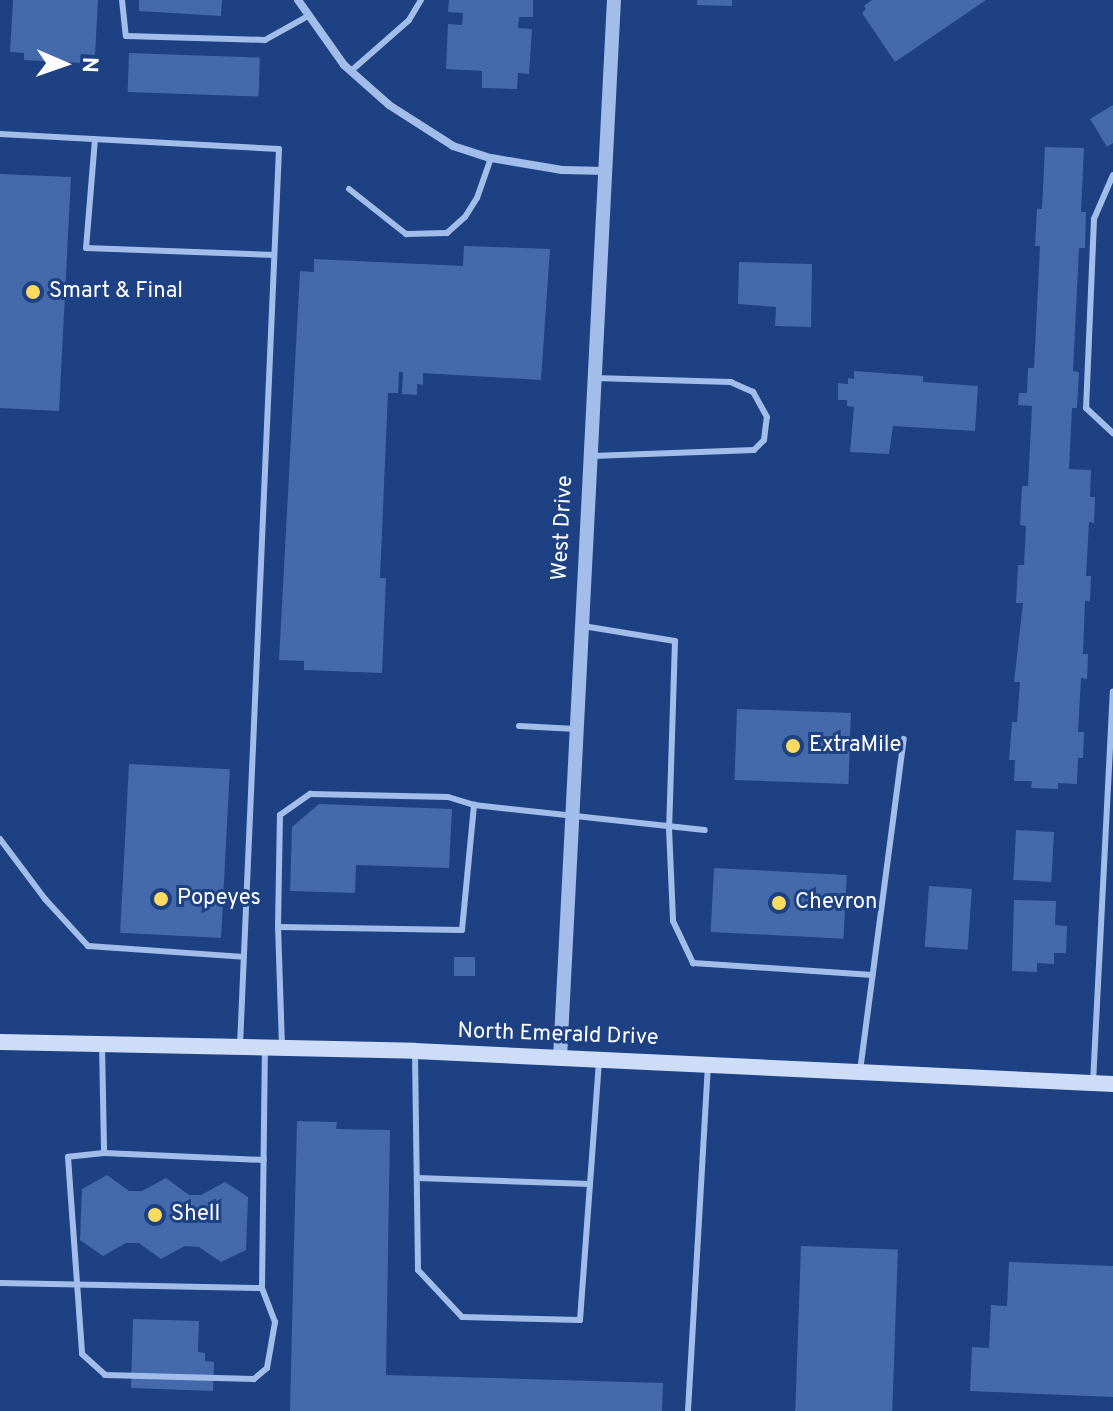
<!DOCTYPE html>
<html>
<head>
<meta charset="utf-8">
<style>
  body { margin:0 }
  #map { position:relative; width:1113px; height:1411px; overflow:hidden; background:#1d4182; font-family:Overpass,sans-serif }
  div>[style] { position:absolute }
  .building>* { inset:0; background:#456aab; transform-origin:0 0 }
  .service>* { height:6px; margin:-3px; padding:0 3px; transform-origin:3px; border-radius:3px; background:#a2bdea }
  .minor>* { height:8px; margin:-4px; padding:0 4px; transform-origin:4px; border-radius:4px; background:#a2bdea }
  .tertiary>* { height:14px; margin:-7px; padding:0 7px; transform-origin:7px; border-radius:7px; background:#a2bdea }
  .secondary>* { height:16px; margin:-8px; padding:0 8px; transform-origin:8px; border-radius:8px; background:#cddcf7 }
  .dots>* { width:22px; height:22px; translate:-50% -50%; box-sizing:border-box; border:4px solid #1d4182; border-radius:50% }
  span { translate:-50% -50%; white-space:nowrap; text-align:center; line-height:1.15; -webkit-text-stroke:6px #1d4182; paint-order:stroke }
  .poi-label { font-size:22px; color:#fff }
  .left { translate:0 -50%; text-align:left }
  .street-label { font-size:22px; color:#fff }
  .north { position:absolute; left:24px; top:24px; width:80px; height:80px; -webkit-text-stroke:6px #1d4182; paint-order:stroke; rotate:92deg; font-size:22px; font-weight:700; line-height:32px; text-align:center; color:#fff }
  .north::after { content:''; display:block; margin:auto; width:28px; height:36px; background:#fff; clip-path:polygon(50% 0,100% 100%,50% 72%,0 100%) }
</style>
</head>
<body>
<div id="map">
  <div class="building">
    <div style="clip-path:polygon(13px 0,98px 0,95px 55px,81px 54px,81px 63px,24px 60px,24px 53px,10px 52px)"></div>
    <div style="clip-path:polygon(139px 0,222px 0,221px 16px,139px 11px)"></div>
    <div style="clip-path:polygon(449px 0,533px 0,533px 17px,519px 17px,518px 28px,532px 29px,529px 74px,518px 73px,517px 89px,482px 88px,482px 71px,446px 69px,448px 24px,462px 25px,463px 13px,448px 12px)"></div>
    <div style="clip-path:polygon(697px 0,732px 0,732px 6px,697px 5px)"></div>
    <div style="clip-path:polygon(872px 0,986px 0,895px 62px,862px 13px,866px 9px,864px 6px)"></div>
    <div style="left:129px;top:53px;width:131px;height:39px;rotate:2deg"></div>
    <div style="clip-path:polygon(1113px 105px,1113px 143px,1107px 147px,1090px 119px)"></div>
    <div style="clip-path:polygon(1045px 147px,1084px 148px,1081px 212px,1086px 212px,1085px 248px,1079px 248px,1073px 371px,1079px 372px,1077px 408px,1072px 408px,1069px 469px,1091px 470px,1090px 497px,1095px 497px,1094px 523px,1089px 522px,1086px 576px,1091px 576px,1090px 601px,1085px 601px,1083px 654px,1088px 654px,1087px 679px,1081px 678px,1078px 732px,1084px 732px,1083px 758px,1078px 758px,1077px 784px,1058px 783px,1058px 789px,1031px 788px,1032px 781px,1014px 781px,1015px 760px,1009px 760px,1012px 722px,1017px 722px,1020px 682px,1014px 682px,1023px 603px,1016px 603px,1018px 565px,1024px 565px,1026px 526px,1020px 525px,1022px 486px,1028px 486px,1032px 406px,1018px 405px,1019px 393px,1027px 393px,1028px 368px,1034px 368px,1040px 246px,1035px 246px,1037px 209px,1042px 209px)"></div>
    <div style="clip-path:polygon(0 174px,71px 177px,59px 411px,0 408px)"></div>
    <div style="clip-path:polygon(464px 246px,550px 249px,541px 380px,423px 373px,423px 385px,417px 384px,417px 395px,402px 394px,403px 372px,399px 372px,398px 393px,388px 393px,380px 578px,386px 578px,382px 673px,304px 670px,304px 661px,279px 660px,300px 271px,314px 272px,314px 259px,463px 266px)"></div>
    <div style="clip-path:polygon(739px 262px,812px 264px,811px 327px,775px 326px,776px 307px,738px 304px)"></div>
    <div style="clip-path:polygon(854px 371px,923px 376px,923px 382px,978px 386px,975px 431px,893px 426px,889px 454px,850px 452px,854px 407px,847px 406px,847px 400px,838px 400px,838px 383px,848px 384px,848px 378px,854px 379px)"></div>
    <div style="left:737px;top:709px;width:114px;height:71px;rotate:2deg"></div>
    <div style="left:129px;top:764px;width:101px;height:169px;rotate:3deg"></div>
    <div style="clip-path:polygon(319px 804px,452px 809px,449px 868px,356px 865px,355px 893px,290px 891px,292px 827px)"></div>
    <div style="left:1016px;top:830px;width:38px;height:50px;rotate:3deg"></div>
    <div style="left:714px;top:868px;width:133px;height:64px;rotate:3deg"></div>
    <div style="left:929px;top:886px;width:43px;height:61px;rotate:4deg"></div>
    <div style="clip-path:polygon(1014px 900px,1056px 901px,1055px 925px,1067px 926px,1066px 953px,1054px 953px,1054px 964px,1037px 963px,1037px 972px,1012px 971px)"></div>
    <div style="left:454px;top:957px;width:21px;height:19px"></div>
    <div style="clip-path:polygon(297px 1121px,337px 1122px,336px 1129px,390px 1130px,386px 1375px,663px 1383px,662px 1411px,290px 1411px)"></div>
    <div style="clip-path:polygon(107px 1175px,129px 1191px,142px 1191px,166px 1178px,189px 1195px,201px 1195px,225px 1182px,248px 1197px,246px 1250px,221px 1262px,199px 1247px,185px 1246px,161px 1259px,139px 1243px,126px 1243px,103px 1256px,80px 1240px,82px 1189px)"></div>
    <div style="left:801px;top:1246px;width:97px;height:165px;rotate:2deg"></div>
    <div style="clip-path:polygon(1009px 1262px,1113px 1266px,1113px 1397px,970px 1391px,972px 1347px,989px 1348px,991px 1305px,1007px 1306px)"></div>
    <div style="clip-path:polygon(133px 1319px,199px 1321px,198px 1352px,205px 1353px,205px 1361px,214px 1362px,213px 1391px,131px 1388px)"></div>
  </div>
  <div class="service">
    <div style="left:122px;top:0;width:36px;rotate:84deg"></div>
    <div style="left:126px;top:36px;width:139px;rotate:1.6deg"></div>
    <div style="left:265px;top:40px;width:49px;rotate:-29.2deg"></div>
    <div style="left:351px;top:71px;width:77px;rotate:-41.3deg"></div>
    <div style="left:409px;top:20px;width:23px;rotate:-59deg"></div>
    <div style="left:0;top:134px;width:279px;rotate:3.1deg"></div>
    <div style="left:279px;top:149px;width:898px;rotate:92.49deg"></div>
    <div style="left:95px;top:139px;width:109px;rotate:94.7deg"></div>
    <div style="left:86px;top:248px;width:188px;rotate:2.1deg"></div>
    <div style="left:1113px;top:175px;width:48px;rotate:113.4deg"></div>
    <div style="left:1094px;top:219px;width:189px;rotate:92.4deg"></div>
    <div style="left:1086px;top:408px;width:37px;rotate:43deg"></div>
    <div style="left:349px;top:189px;width:73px;rotate:38.3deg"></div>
    <div style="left:406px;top:234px;width:41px;rotate:-1.4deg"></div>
    <div style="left:447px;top:233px;width:24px;rotate:-42deg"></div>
    <div style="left:465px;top:217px;width:22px;rotate:-58deg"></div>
    <div style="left:477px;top:198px;width:42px;rotate:-70.7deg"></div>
    <div style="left:592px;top:456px;width:162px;rotate:-2.1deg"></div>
    <div style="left:754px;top:450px;width:14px;rotate:-45deg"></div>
    <div style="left:764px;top:440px;width:23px;rotate:-83deg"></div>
    <div style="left:767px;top:417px;width:29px;rotate:-119deg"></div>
    <div style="left:753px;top:392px;width:24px;rotate:-156deg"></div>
    <div style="left:731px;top:382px;width:137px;rotate:-178.3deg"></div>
    <div style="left:583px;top:626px;width:93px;rotate:9.3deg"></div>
    <div style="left:675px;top:641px;width:187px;rotate:91.8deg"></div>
    <div style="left:669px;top:828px;width:93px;rotate:87.5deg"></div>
    <div style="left:673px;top:921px;width:47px;rotate:64.5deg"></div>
    <div style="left:693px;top:963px;width:180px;rotate:3.8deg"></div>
    <div style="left:519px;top:726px;width:57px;rotate:3deg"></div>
    <div style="left:0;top:839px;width:75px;rotate:53.1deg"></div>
    <div style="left:45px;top:899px;width:64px;rotate:47.5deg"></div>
    <div style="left:88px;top:946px;width:156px;rotate:4deg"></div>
    <div style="left:278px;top:927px;width:112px;rotate:-89deg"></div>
    <div style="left:280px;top:815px;width:37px;rotate:-35deg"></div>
    <div style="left:310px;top:794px;width:138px;rotate:1.2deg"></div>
    <div style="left:448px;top:797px;width:27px;rotate:17deg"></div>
    <div style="left:102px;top:1044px;width:109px;rotate:88.9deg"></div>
    <div style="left:104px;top:1153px;width:160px;rotate:2.5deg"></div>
    <div style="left:282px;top:1046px;width:119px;rotate:-91.9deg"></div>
    <div style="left:278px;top:927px;width:184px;rotate:0.9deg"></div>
    <div style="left:462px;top:930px;width:126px;rotate:-84.5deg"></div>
    <div style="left:474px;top:805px;width:232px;rotate:6.2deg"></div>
    <div style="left:415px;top:1054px;width:216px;rotate:89.2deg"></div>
    <div style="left:418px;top:1270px;width:64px;rotate:46.9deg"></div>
    <div style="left:462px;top:1317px;width:118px;rotate:1.5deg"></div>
    <div style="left:580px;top:1320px;width:258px;rotate:-85.8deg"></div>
    <div style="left:860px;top:1071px;width:335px;rotate:-82.5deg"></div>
    <div style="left:1093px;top:1083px;width:392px;rotate:-87.1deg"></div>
    <div style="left:104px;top:1153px;width:36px;rotate:174deg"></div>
    <div style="left:68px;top:1157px;width:197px;rotate:85.9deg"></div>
    <div style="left:82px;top:1354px;width:31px;rotate:42deg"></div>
    <div style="left:105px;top:1375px;width:149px;rotate:1.5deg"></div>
    <div style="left:254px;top:1379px;width:17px;rotate:-40deg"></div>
    <div style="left:267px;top:1368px;width:47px;rotate:-80.1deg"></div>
    <div style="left:275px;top:1322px;width:36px;rotate:-111deg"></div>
    <div style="left:417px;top:1178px;width:173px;rotate:2deg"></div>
    <div style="left:0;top:1283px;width:262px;rotate:1.1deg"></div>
    <div style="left:262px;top:1288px;width:239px;rotate:-89.3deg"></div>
    <div style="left:688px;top:1411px;width:345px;rotate:-86.7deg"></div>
  </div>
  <div class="minor">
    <div style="left:298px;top:0;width:80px;rotate:54.7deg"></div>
    <div style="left:344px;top:65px;width:60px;rotate:41.6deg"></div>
    <div style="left:389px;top:105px;width:76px;rotate:32.6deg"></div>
    <div style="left:453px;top:146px;width:40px;rotate:18deg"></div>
    <div style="left:491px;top:158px;width:72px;rotate:9.6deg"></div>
    <div style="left:562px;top:170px;width:44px;rotate:1.3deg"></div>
  </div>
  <div class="tertiary">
    <div style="left:560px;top:1058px;width:1059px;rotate:-87.08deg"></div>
  </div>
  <div class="secondary">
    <div style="left:0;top:1042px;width:415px;rotate:1.2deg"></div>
    <div style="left:415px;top:1051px;width:699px;rotate:2.71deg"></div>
  </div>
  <div class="dots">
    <div style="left:33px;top:292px;background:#fada60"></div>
    <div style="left:793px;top:746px;background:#fada60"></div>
    <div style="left:161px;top:899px;background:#fada60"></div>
    <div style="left:779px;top:903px;background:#fada60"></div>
    <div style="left:155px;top:1215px;background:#fada60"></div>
  </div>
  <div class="poi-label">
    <span class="left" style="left:49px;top:292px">Smart &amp; Final</span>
    <span class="left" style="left:809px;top:746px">ExtraMile</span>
    <span class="left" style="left:177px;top:899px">Popeyes</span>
    <span class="left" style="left:795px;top:903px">Chevron</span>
    <span class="left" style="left:171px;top:1215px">Shell</span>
  </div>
  <div class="street-label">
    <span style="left:563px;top:528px;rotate:-87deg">West Drive</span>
    <span style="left:558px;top:1035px;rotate:2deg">North Emerald Drive</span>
  </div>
  <div class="north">N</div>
</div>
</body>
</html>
